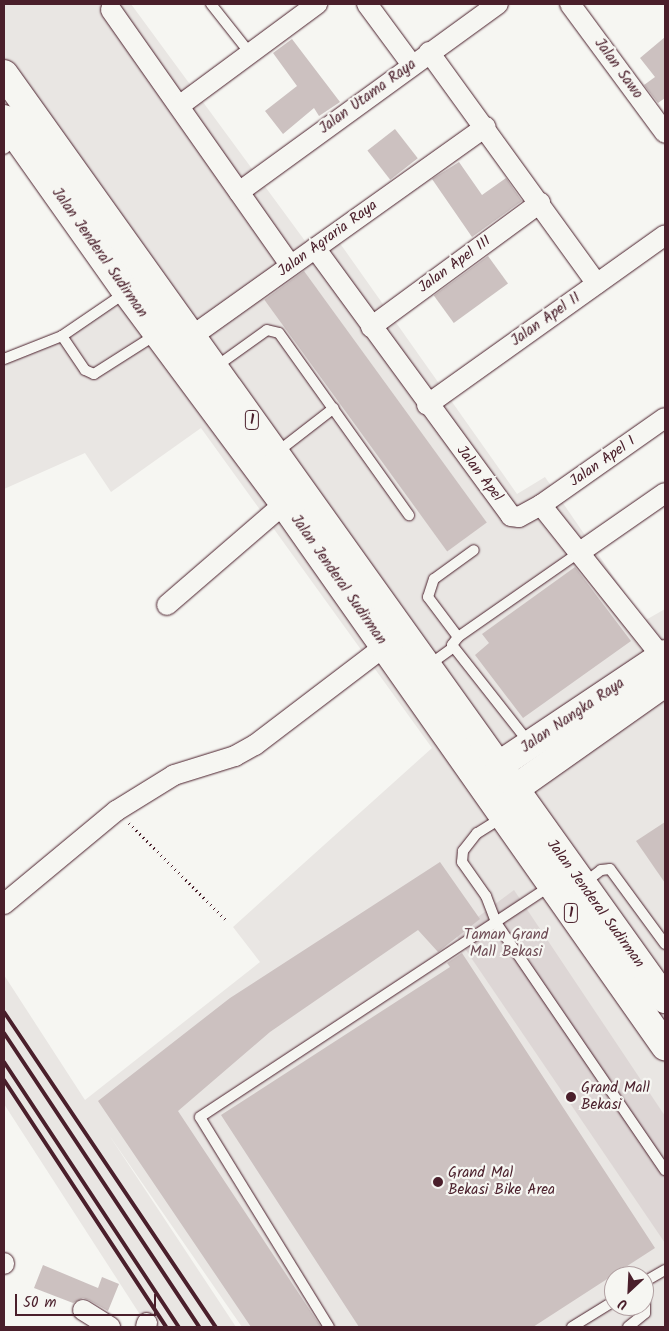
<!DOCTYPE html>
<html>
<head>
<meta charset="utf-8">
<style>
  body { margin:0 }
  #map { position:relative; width:669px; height:1331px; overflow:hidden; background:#f6f6f2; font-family:Kalam,sans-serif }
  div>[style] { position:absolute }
  .built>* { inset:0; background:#e9e6e3 }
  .green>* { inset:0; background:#ddd6d5 }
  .building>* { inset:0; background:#ccc1c0; transform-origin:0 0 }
  .path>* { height:3px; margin-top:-1.5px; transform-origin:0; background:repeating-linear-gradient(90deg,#4a1f2b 0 1px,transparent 0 5px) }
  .roads { filter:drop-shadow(0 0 1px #4a1f2b) drop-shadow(0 0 1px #4a1f2b) }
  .lane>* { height:10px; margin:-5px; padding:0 5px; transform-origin:5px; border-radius:5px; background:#f6f6f2 }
  .street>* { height:20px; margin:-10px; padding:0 10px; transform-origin:10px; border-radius:10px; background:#f6f6f2 }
  .secondary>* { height:28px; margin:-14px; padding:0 14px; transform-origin:14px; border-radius:14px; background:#f6f6f2 }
  .highway>* { height:28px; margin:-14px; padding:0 14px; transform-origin:14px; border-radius:14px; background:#f6f6f2 }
  .rail>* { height:4px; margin:-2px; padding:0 2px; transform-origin:2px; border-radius:2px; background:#4a1f2b }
  .dots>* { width:14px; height:14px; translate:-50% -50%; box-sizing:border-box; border:2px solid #f6f6f2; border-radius:50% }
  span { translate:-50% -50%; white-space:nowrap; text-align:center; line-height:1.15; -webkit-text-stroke:4.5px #f6f6f2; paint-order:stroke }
  .shield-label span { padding:1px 4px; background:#f6f6f2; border:1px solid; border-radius:4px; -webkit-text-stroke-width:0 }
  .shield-label { font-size:14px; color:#4a1f2b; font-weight:700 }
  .street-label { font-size:15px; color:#4a1f2b }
  .park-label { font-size:15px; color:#6f4d56 }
  .poi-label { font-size:15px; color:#4a1f2b }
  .left { translate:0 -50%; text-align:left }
  .frame { position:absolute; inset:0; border:5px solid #4a1f2b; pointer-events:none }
  .north { position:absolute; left:604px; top:1266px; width:50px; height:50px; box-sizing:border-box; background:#f6f6f2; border:1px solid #b1a0a2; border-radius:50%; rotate:205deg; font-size:14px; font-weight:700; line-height:20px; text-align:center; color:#4a1f2b }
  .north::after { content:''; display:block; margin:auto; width:18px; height:22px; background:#4a1f2b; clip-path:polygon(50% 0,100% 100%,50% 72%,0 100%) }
  .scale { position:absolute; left:15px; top:1294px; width:141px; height:22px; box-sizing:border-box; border:2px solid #4a1f2b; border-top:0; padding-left:6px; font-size:15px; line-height:18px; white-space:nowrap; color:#4a1f2b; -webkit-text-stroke:4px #f6f6f2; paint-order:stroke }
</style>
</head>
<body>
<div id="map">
  <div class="built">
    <div style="clip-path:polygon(evenodd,4px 4px,131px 4px,308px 245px,332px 232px,517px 494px,545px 477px,644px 621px,665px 609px,665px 1327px,242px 1327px,109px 1135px,236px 1327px,148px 1327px,4px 1104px,4px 975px,85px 1100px,260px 962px,233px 927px,432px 748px,201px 428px,111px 492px,85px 453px,4px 489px,4px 354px,62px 336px,126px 291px,4px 119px,4px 4px,614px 1276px,644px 1276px,644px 1306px,614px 1306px,614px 1276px)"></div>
  </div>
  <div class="green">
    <div style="clip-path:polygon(514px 890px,665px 1116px,665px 1243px,455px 934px)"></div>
  </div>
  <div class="building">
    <div style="clip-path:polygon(665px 37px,665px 98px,658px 103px,644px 85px,655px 77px,640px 58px)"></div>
    <div style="clip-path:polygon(292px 39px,340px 102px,319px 116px,314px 108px,283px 134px,265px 111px,297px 86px,273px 53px)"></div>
    <div style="left:395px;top:129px;width:37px;height:35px;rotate:52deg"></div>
    <div style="clip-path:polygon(459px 162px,482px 195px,506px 178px,522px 201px,472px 237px,432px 179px)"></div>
    <div style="left:488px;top:256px;width:34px;height:67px;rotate:54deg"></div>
    <div style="left:304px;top:271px;width:311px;height:49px;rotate:54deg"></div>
    <div style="clip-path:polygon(575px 567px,631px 641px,523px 718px,475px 655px,489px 643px,482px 634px)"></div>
    <div style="clip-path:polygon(665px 822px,665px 883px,636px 841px)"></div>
    <div style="clip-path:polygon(440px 862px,480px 919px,438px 952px,418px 930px,270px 1032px,178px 1111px,321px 1327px,251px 1327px,98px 1101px,230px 998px)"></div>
    <div style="clip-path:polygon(462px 953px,655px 1248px,533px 1327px,359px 1327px,221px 1115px,450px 967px,447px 963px)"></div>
    <div style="clip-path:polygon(43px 1265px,98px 1288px,102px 1277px,119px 1284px,108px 1311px,89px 1300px,83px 1298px,73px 1303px,34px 1288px)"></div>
  </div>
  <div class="path">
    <div style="left:129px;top:823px;width:136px;rotate:45deg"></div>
  </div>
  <div class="roads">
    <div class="lane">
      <div style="left:211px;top:4px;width:61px;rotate:51.6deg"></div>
      <div style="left:4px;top:149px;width:16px;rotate:-38deg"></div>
      <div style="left:62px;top:336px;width:41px;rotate:55.9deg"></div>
      <div style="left:85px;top:370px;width:10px;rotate:24deg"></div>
      <div style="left:94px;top:374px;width:75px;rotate:-32.4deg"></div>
      <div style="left:4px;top:359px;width:62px;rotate:-21.6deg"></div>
      <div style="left:62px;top:336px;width:76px;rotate:-34.3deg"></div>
      <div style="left:214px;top:368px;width:65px;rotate:-35.6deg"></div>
      <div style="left:267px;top:330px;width:12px;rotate:14deg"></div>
      <div style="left:279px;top:333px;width:224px;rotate:54.5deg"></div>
      <div style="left:276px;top:453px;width:73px;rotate:-37.8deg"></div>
      <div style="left:458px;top:637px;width:50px;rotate:-126.9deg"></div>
      <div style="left:428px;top:597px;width:19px;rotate:-72deg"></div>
      <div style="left:434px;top:579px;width:49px;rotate:-35.9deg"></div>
      <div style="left:429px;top:665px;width:29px;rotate:-36deg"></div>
      <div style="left:530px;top:744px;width:126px;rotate:-128.2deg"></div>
      <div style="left:452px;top:645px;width:10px;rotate:-53deg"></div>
      <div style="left:458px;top:637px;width:149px;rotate:-34.9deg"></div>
      <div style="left:503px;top:817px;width:31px;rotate:148deg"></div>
      <div style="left:477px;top:833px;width:23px;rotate:128deg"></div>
      <div style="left:463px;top:851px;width:11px;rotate:95deg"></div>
      <div style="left:462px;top:862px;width:42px;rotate:54.8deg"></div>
      <div style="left:486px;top:896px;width:30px;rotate:69deg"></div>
      <div style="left:497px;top:924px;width:298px;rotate:55.7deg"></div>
      <div style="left:584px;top:883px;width:21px;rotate:-37deg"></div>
      <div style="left:601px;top:870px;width:9px;rotate:-6deg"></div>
      <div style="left:610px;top:869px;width:93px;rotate:53.7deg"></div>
      <div style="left:644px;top:1282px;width:24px;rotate:-30deg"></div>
      <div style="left:329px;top:1327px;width:246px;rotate:-121.6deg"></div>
      <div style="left:200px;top:1117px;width:422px;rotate:-33.4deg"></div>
      <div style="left:572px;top:1327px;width:49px;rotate:-31.8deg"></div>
      <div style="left:628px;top:1327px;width:22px;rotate:-39deg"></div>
      <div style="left:645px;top:1313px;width:31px;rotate:-90deg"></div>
    </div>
    <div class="street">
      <div style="left:367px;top:4px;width:76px;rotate:53.6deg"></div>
      <div style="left:570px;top:4px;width:160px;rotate:53.6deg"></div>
      <div style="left:111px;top:10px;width:312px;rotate:54.9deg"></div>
      <div style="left:429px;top:52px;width:286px;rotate:54.1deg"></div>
      <div style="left:179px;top:106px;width:172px;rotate:-36.5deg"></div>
      <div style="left:239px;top:192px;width:320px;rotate:-36deg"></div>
      <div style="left:315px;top:248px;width:332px;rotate:53.8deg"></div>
      <div style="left:511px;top:516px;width:8px;rotate:7deg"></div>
      <div style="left:519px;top:517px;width:25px;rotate:-29deg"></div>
      <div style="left:541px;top:505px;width:151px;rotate:-35.1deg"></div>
      <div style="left:371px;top:327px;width:210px;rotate:-36.3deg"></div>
      <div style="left:181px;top:344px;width:374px;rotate:-35.5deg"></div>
      <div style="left:427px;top:405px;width:292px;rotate:-35.5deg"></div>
      <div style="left:541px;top:505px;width:194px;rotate:51.5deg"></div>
      <div style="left:580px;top:552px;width:103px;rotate:-34.8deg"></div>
      <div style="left:167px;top:605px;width:155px;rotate:-40.8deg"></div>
      <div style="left:4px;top:904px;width:146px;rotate:-39.7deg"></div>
      <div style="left:116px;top:811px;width:68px;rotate:-31.8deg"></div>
      <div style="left:174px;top:775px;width:64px;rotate:-17.3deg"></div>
      <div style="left:235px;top:756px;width:23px;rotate:-29deg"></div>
      <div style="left:255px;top:745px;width:163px;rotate:-37.3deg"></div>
      <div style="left:4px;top:1263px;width:1px;rotate:90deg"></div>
      <div style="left:83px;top:1310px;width:32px;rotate:32deg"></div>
      <div style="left:146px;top:1327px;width:4px;rotate:-76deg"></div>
    </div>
    <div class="secondary">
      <div style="left:480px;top:778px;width:223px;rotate:-33.8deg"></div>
      <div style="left:496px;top:802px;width:207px;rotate:-35.2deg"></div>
    </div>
    <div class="highway">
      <div style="left:4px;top:74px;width:1137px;rotate:54.45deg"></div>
      <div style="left:4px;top:119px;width:211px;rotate:54.7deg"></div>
      <div style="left:126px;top:291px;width:265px;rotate:53.4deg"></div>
      <div style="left:284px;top:504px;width:663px;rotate:54.89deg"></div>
    </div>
  </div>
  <div class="rail">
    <div style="left:4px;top:1012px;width:380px;rotate:56.1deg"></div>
    <div style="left:4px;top:1033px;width:353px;rotate:56.4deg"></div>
    <div style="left:4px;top:1062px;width:318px;rotate:56.6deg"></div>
    <div style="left:4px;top:1080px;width:295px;rotate:56.7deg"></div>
  </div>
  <div class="dots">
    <div style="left:571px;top:1097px;background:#4a1f2b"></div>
    <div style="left:438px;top:1182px;background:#4a1f2b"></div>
  </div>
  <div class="shield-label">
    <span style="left:252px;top:420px">1</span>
    <span style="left:571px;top:913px">1</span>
  </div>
  <div class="street-label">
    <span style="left:618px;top:69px;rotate:54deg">Jalan Sawo</span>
    <span style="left:368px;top:97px;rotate:-36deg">Jalan Utama Raya</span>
    <span style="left:328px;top:239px;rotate:-36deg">Jalan Agraria Raya</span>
    <span style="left:99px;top:253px;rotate:55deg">Jalan Jenderal Sudirman</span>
    <span style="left:455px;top:265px;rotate:-36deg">Jalan Apel III</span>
    <span style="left:546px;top:320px;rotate:-35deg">Jalan Apel II</span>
    <span style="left:603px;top:462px;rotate:-35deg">Jalan Apel I</span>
    <span style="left:479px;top:474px;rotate:53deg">Jalan Apel</span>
    <span style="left:338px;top:580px;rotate:55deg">Jalan Jenderal Sudirman</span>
    <span style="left:573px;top:716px;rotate:-34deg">Jalan Nangka Raya</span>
    <span style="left:595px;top:904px;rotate:54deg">Jalan Jenderal Sudirman</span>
  </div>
  <div class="park-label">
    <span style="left:506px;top:944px">Taman Grand<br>Mall Bekasi</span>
  </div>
  <div class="poi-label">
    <span class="left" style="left:581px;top:1097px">Grand Mall<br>Bekasi</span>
    <span class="left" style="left:448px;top:1182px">Grand Mal<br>Bekasi Bike Area</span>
  </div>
  <div class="frame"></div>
  <div class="north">U</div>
  <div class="scale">50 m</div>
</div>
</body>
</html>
